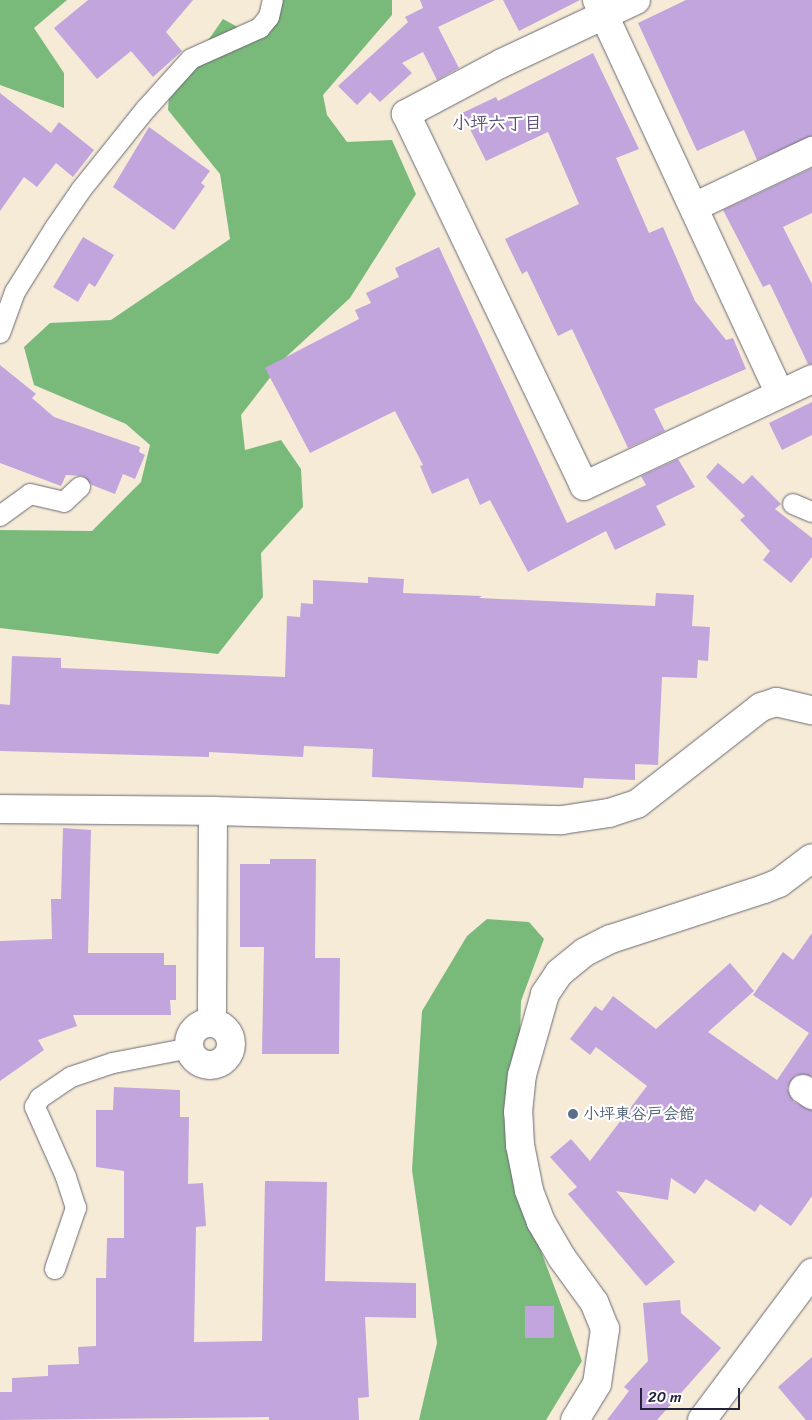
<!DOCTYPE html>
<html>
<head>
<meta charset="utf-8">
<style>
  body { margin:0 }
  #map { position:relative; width:812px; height:1420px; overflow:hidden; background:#f5ebd7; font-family:Sriracha,"Klee One",sans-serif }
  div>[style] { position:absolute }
  .forest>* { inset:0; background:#79ba7b }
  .building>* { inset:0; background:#c2a5dd; transform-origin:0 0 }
  .roads { filter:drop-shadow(0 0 1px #6c6872) drop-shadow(0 0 1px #6c6872) }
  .lane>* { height:20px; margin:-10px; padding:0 10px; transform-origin:10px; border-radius:10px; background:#fff }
  .street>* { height:28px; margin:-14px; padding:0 14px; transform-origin:14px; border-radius:14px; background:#fff }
  .street>.ring { margin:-14px; padding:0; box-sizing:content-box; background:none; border:28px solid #fff; border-radius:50% }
  .secondary>* { height:28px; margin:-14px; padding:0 14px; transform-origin:14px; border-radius:14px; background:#fff }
  .dots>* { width:14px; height:14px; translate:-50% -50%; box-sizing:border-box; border:2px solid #fff; border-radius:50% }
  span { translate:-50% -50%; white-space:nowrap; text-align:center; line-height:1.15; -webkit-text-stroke:4.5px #fff; paint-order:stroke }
  .service-label { font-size:16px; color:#4e5e75; font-weight:700 }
  .left { translate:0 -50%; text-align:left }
  .neighbourhood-label { font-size:18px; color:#5a5074; font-weight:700 }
  .scale { position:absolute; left:640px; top:1388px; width:100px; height:22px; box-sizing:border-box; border:2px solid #22223b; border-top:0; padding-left:6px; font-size:15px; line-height:18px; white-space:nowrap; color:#22223b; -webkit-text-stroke:4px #fff; paint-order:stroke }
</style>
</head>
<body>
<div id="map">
  <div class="forest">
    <div style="clip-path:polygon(0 0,67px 0,34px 28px,64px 73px,64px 108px,0 85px)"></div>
    <div style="clip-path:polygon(282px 0,392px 0,392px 15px,323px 95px,327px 115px,347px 142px,392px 140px,416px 194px,350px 298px,286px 357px,241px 415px,245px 450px,281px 440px,301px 469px,303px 507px,261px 553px,263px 597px,218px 654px,0 628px,0 530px,92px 531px,141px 482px,150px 445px,126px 424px,34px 385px,24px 347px,50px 323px,111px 320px,230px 239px,220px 174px,168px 110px,169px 96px,223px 19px,258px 38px)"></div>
    <div style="clip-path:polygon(487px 919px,529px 922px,544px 939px,521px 1001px,516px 1184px,582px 1361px,546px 1420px,419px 1420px,437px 1343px,412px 1170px,422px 1011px,467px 936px)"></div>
  </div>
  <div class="building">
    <div style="clip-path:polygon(88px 0,193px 0,166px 32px,182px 51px,153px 77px,131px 51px,97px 79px,54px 28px)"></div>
    <div style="clip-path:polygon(420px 0,495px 0,438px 27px,459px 68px,437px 80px,423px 52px,402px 63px,412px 73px,380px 102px,370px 92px,357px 105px,338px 86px,408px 22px,405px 17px,423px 8px)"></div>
    <div style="clip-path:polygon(503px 0,580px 0,519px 31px)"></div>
    <div style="clip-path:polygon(686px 0,812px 0,812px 136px,757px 160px,744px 130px,697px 151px,638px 23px)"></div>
    <div style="clip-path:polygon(593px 53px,639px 149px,616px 158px,649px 233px,663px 227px,695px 301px,726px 340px,733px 338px,746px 369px,654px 409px,665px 431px,628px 448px,572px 329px,558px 336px,527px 271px,522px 274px,505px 239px,579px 204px,548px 132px,486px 161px,462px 113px,496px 97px,498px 101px)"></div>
    <div style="clip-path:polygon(0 93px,51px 133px,59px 122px,94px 150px,73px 177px,56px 163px,37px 187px,24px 177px,0 211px)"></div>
    <div style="clip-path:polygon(149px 127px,210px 171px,201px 183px,205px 186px,174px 230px,113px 187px)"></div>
    <div style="clip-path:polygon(812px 168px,812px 213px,783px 227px,812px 284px,812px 364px,808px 364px,770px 284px,763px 287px,723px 210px)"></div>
    <div style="clip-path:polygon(83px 237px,114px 255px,95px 287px,89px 283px,78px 302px,53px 287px)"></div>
    <div style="clip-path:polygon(439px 247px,567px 523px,646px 485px,641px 476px,678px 459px,695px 487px,656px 506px,666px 525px,615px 550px,606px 531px,528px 572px,490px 500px,480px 505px,468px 478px,432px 494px,420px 466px,423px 465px,395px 411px,310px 453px,265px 368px,359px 319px,355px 310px,371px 303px,366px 293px,399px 277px,395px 268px)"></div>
    <div style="clip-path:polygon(0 365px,36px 394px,32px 398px,54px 417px,140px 447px,139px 452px,145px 455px,135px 479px,123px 474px,115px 494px,92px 485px,83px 476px,66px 475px,61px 486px,0 463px)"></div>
    <div style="clip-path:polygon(812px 402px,812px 435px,782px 450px,769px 423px)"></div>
    <div style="clip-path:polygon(718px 463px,743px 484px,752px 475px,781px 504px,775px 509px,812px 538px,812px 557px,791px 583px,763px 560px,770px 551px,740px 520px,745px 516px,706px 477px)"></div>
    <div style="clip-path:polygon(368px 577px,404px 579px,403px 593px,482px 596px,479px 598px,655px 606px,656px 593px,694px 595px,692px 626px,710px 627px,708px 661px,698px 660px,697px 678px,662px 677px,658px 765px,635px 764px,635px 780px,584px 778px,583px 788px,372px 777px,373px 749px,304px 746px,303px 757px,209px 752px,209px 757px,0 751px,0 704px,10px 705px,12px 656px,61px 658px,61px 668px,285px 677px,287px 616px,300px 617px,301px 603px,313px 604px,313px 580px,368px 583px)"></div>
    <div style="clip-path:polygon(63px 828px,91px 830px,88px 953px,164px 953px,164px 965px,176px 965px,176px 1000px,170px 1000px,171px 1015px,73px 1015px,77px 1026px,38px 1040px,44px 1050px,0 1081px,0 941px,52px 939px,51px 899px,61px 899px)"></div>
    <div style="clip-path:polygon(270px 859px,316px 859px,315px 958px,340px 958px,339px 1054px,262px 1054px,264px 947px,240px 947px,240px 864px,270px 864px)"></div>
    <div style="clip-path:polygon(812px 933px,812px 1076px,796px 1075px,787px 1088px,794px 1102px,812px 1110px,812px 1196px,791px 1226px,760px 1204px,755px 1212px,706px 1179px,695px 1194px,671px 1178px,668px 1200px,616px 1191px,675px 1262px,646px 1286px,568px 1194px,577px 1187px,550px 1157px,571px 1139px,590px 1161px,647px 1086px,596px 1047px,590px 1055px,570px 1039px,595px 1006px,602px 1011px,613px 996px,656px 1029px,730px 963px,754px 991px,708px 1032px,777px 1080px,809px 1033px,753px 995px,783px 952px,793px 960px)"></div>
    <div style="clip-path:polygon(114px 1087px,180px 1090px,180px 1117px,189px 1117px,188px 1184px,203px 1183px,206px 1226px,196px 1227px,194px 1342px,262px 1341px,265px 1181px,327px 1182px,325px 1281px,416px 1283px,416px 1318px,365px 1317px,369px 1397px,358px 1398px,359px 1420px,269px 1420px,269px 1417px,0 1420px,0 1392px,12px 1392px,12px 1378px,48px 1376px,48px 1365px,79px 1364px,78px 1347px,96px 1346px,96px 1278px,106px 1278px,107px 1238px,124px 1238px,124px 1171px,96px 1167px,96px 1110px,113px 1110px)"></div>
    <div style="clip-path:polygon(680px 1300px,681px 1313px,721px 1348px,657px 1420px,607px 1420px,629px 1391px,624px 1387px,648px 1361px,643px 1303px)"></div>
    <div style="left:525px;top:1306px;width:29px;height:32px"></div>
    <div style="clip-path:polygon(812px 1357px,812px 1420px,806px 1420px,778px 1387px)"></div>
  </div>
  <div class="roads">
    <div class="lane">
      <div style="left:0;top:333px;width:44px;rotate:-69.9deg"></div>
      <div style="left:15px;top:292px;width:75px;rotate:-58deg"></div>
      <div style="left:55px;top:228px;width:46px;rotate:-55.6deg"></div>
      <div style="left:81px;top:190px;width:104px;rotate:-51.3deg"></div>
      <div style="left:146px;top:109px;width:67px;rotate:-48deg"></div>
      <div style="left:191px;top:59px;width:76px;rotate:-24.2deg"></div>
      <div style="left:260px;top:28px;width:14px;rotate:-51deg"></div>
      <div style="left:269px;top:17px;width:17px;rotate:-77deg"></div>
      <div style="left:793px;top:504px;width:21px;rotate:23deg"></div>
      <div style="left:0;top:516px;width:37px;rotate:-36deg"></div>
      <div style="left:30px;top:494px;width:35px;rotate:13deg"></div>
      <div style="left:64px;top:502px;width:22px;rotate:-43deg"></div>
      <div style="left:55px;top:1269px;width:65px;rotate:-71deg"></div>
      <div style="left:76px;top:1208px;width:33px;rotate:-108deg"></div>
      <div style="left:66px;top:1177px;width:77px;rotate:-113.9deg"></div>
      <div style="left:35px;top:1107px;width:10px;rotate:-61deg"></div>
      <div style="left:40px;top:1098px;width:37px;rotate:-34deg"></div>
      <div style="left:71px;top:1077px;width:44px;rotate:-18.4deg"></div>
      <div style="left:113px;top:1063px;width:78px;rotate:-11deg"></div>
    </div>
    <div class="street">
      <div style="left:597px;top:0;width:434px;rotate:65.1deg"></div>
      <div style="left:636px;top:0;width:148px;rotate:154.8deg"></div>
      <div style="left:502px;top:63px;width:109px;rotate:152deg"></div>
      <div style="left:406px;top:114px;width:412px;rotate:64.4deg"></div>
      <div style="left:584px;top:486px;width:252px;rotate:-25.1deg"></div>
      <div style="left:694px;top:207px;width:131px;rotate:-25.4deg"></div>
      <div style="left:0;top:809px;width:213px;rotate:0.5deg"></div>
      <div style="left:213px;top:811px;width:212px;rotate:90.3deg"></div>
      <div style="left:213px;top:811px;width:349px;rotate:1.5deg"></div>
      <div style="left:562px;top:820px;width:48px;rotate:-8.5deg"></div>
      <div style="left:609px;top:813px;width:29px;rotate:-18deg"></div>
      <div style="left:637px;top:804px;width:157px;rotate:-38deg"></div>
      <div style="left:761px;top:707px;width:16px;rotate:-18deg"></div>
      <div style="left:776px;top:702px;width:37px;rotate:13deg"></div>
      <div class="ring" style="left:189px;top:1023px;width:14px;height:14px"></div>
      <div style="left:803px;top:1089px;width:11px;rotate:34deg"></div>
      <div style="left:575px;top:1420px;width:42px;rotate:-58.6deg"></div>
      <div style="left:597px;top:1384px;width:56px;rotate:-81.7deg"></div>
      <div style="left:605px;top:1329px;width:29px;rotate:-112deg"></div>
      <div style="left:594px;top:1302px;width:54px;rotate:-126deg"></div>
      <div style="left:562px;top:1258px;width:42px;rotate:-120.3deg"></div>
      <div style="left:541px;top:1222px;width:34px;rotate:-111deg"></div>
      <div style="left:529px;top:1190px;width:46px;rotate:-101.3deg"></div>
      <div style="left:520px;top:1145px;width:33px;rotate:-93deg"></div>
      <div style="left:518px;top:1112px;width:37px;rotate:-84deg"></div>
      <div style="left:522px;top:1075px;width:84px;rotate:-74.1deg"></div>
      <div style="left:545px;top:994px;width:25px;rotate:-56deg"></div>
      <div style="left:559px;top:973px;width:33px;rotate:-39deg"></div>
      <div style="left:585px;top:952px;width:29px;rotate:-27deg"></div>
      <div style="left:611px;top:939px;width:161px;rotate:-18.1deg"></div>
      <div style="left:764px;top:889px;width:16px;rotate:-22deg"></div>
      <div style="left:779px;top:883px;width:41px;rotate:-37.1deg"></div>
    </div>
    <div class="secondary">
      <div style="left:702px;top:1420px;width:184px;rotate:-53.2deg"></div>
    </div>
  </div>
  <div class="dots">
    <div style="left:573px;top:1114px;background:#5c6f8a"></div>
  </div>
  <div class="service-label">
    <span class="left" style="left:583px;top:1114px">小坪東谷戸会館</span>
  </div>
  <div class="neighbourhood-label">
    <span style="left:497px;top:123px">小坪六丁目</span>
  </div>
  <div class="scale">20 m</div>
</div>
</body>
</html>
